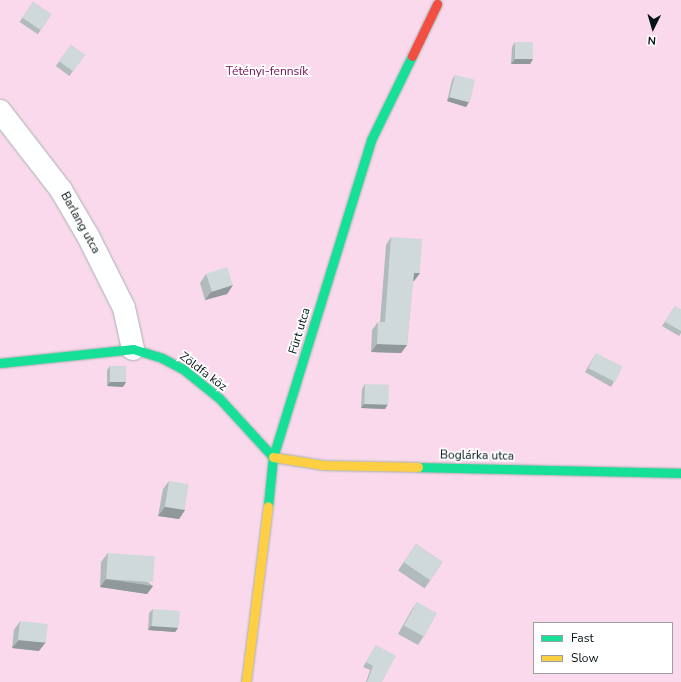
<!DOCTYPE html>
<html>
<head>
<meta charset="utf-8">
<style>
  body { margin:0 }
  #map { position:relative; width:681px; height:682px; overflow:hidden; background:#f7fcfc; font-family:"Nunito Sans",sans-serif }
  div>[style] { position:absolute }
  .green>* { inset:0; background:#fad9ed }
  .roads { filter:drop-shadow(0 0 1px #a8b1b2) drop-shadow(0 0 1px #a8b1b2) }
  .street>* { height:22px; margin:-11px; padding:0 11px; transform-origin:11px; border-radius:11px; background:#feffff }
  .fast>* { height:9px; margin:-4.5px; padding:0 4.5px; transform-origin:4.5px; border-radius:4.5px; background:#16e098 }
  .slow>* { height:9px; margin:-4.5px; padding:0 4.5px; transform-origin:4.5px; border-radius:4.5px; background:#ffcf43 }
  .jam>* { height:9px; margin:-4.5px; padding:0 4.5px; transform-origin:4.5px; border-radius:4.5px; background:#f24e42 }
  .wall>* { inset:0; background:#b2bbbb; transform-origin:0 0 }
  .shaded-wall>* { inset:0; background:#919899 }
  .building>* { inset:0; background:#cfd9da; transform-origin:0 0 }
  span { translate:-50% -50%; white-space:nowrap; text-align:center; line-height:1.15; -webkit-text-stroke:3.5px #fff; paint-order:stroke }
  .park-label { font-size:12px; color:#720c55 }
  .street-label { font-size:12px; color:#041214 }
  .legend { position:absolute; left:533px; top:622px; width:140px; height:52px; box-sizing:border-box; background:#fff; border:1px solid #9ba0a1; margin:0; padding:5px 7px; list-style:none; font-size:12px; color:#041214 }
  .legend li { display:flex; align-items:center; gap:8px; height:20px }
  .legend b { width:20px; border:1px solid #9ba0a1 }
  .north { position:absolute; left:633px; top:8px; width:40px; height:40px; -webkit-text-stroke:3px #fff; paint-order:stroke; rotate:185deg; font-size:11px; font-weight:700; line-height:16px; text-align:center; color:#041214 }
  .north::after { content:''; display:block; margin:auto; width:14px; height:18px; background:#041214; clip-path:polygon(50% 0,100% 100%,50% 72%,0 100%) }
</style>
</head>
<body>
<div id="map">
  <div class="green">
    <div style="clip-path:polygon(evenodd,0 0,681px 0,681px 682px,0 682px,0 0,534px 623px,672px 623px,672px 673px,534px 673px,534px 623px)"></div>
  </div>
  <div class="roads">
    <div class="street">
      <div style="left:0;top:111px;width:100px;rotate:52.3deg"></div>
      <div style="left:61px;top:190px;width:53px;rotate:59.6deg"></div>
      <div style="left:88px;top:236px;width:80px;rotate:63.4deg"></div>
      <div style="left:124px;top:308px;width:42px;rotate:77.6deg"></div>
    </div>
    <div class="fast">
      <div style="left:0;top:363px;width:134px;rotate:-6deg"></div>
      <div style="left:133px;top:349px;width:30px;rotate:17deg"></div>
      <div style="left:162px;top:358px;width:24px;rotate:28deg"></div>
      <div style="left:183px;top:369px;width:46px;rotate:38.9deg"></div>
      <div style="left:219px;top:398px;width:80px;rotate:47.5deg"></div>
      <div style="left:418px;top:467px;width:263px;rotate:1.3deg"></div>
      <div style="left:268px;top:506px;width:49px;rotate:-84.2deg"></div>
      <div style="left:273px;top:457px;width:332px;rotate:-72.8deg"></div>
      <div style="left:371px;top:140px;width:93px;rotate:-64deg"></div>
    </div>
    <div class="slow">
      <div style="left:273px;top:457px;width:51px;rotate:9.1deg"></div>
      <div style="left:323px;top:465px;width:95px;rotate:1.2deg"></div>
      <div style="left:246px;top:682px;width:177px;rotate:-82.9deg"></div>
    </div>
    <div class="jam">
      <div style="left:412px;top:56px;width:58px;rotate:-64.3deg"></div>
    </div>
  </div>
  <div class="wall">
    <div style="left:33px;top:2px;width:22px;height:24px;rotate:34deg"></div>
    <div style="clip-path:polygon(515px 42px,533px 59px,530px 64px,511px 64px,512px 47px)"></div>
    <div style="left:71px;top:45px;width:17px;height:26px;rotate:36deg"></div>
    <div style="clip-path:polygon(455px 75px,469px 102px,466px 107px,447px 101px,452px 80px)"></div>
    <div style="clip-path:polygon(391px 237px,420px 273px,414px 281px,413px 281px,407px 345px,401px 353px,371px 352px,372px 330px,378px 322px,380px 322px,386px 245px)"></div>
    <div style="clip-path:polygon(206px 274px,233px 285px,227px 294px,205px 300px,200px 283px)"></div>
    <div style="clip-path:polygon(675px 306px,681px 310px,681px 333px,679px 336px,662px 326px)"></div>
    <div style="clip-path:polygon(596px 353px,614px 382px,611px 387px,585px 372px)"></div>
    <div style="clip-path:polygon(110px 366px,126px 382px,123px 387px,107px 386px,107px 370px)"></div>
    <div style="clip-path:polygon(365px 384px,388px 404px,385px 409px,361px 408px,362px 389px)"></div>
    <div style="clip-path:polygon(169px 481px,185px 510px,179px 519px,158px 516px,163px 489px)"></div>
    <div style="left:416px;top:544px;width:32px;height:32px;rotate:34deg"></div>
    <div style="clip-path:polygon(108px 553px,153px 586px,147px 594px,100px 587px,101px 562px)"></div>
    <div style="clip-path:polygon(417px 602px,424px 636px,418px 645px,398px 634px,411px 611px)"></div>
    <div style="clip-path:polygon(153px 609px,178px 628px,175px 632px,148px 630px,149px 613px)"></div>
    <div style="clip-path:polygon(20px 621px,39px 651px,12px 648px,14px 630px)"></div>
    <div style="clip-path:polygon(376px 645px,382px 682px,366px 682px,370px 670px,363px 667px)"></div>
  </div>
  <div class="shaded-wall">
    <div style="clip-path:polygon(515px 59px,533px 59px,530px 64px,511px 64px)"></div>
    <div style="clip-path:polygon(450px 97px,469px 102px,466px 107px,447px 101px)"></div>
    <div style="clip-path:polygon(414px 273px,420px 273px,414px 281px,408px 281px)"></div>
    <div style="clip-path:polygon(233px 285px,227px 294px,205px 300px,211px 292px)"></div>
    <div style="clip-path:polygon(377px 344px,407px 345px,401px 353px,371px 352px)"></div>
    <div style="clip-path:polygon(110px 382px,126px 382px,123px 387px,107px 386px)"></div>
    <div style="clip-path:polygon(364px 404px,388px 404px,385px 409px,361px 408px)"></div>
    <div style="clip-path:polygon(165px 507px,185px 510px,179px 519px,158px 516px)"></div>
    <div style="clip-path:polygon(106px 579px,153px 586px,147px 594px,100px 587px)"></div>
    <div style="clip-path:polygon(151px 626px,178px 628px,175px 632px,148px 630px)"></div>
    <div style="clip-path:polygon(19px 640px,46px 642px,39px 651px,12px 648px)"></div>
  </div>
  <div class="building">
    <div style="left:33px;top:2px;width:22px;height:19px;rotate:34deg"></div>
    <div style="left:515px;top:42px;width:18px;height:17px"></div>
    <div style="left:71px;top:45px;width:17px;height:20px;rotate:36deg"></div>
    <div style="left:455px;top:75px;width:21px;height:23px;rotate:14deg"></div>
    <div style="clip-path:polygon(391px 237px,422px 239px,420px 273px,414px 273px,407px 345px,377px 344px,378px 322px,385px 322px)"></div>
    <div style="left:227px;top:267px;width:19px;height:22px;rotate:72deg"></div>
    <div style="clip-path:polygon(675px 306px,681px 310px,681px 331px,665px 322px)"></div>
    <div style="left:596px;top:353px;width:30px;height:17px;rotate:27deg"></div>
    <div style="left:110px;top:366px;width:16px;height:16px"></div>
    <div style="left:365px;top:384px;width:24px;height:20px;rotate:2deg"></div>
    <div style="left:169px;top:481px;width:20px;height:26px;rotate:9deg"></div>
    <div style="left:416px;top:544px;width:32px;height:22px;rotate:34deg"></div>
    <div style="left:108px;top:553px;width:47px;height:26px;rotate:4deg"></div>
    <div style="left:417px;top:602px;width:23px;height:27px;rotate:29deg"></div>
    <div style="left:153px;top:609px;width:27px;height:17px;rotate:4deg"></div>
    <div style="left:20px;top:621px;width:28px;height:19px;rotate:6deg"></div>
    <div style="clip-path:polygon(376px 645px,396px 656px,382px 682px,367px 682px,373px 666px,366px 662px)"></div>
  </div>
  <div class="park-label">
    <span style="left:267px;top:72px">Tétényi-fennsík</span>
  </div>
  <div class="street-label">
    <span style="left:80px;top:223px;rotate:61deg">Barlang utca</span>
    <span style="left:300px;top:331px;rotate:-73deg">Fürt utca</span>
    <span style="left:203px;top:372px;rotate:37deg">Zöldfa köz</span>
    <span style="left:477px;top:456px;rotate:1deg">Boglárka utca</span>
  </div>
  <ul class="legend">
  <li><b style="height:5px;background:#16e098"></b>Fast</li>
  <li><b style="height:5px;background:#ffcf43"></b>Slow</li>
  </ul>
  <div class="north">N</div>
</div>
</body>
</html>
